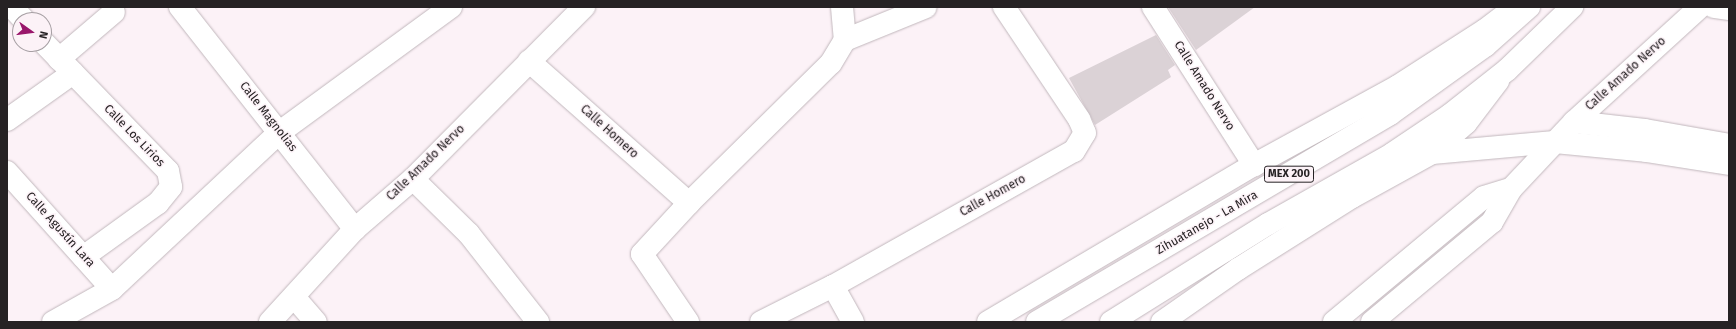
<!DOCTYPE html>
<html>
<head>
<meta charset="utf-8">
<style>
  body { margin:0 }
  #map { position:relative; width:1736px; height:329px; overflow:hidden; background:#fcf2f7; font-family:"Fira Sans",sans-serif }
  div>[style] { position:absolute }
  .building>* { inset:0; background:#dbd2d6 }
  .roads { filter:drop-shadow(0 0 1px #c1b7bc) drop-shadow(0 0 1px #c1b7bc) }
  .minor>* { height:22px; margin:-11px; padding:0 11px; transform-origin:11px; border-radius:11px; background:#fff }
  .secondary>* { height:22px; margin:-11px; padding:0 11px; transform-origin:11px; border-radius:11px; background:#fff }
  .trunk>* { height:22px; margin:-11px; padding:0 11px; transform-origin:11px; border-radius:11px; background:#fff }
  span { translate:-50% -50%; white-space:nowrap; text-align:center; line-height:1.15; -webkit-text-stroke:3px #fcf2f7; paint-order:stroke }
  .shield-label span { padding:1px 3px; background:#fcf2f7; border:1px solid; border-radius:3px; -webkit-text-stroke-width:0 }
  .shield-label { font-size:11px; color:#262224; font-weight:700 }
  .street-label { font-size:12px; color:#262224 }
  .frame { position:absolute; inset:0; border:8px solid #262224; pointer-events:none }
  .north { position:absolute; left:12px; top:12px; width:40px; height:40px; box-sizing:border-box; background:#fcf2f7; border:1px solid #a69fa3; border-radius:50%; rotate:104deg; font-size:11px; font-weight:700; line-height:16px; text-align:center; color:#262224 }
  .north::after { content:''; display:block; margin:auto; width:14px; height:18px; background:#99166b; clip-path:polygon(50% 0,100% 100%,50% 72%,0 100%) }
</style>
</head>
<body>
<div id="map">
  <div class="building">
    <div style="clip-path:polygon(1168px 7px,1255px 7px,1196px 50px)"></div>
    <div style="clip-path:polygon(1156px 35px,1175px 65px,1168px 70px,1171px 77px,1095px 125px,1069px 78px)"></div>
  </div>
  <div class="roads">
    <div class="minor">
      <div style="left:12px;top:7px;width:18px;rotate:47deg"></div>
      <div style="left:180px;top:7px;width:283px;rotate:51.8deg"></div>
      <div style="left:842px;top:7px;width:33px;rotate:85deg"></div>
      <div style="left:1153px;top:7px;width:188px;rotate:57.4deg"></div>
      <div style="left:1714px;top:7px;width:15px;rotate:8deg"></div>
      <div style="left:44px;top:43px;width:178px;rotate:45.9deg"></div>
      <div style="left:168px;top:171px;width:16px;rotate:79deg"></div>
      <div style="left:171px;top:187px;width:21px;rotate:129deg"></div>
      <div style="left:158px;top:203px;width:92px;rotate:144.2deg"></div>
      <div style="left:59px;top:59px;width:72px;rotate:-40.5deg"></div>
      <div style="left:529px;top:61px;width:214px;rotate:41.6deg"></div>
      <div style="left:7px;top:120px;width:81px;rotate:-35.5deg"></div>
      <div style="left:1574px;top:122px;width:71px;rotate:6.4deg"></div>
      <div style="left:1645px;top:130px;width:85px;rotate:10.1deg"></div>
      <div style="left:1432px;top:153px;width:123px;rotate:-5.1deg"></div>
      <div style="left:1555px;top:142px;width:91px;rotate:5.6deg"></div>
      <div style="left:1646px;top:151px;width:84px;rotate:8.9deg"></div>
      <div style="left:7px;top:172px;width:157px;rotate:48.1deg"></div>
      <div style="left:413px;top:179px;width:78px;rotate:44.5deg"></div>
      <div style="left:469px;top:234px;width:112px;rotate:51.9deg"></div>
      <div style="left:833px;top:286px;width:41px;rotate:60.9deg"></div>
      <div style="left:294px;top:297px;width:33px;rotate:49deg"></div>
      <div style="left:53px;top:322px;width:68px;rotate:-29.2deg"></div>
      <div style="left:112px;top:289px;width:230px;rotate:-43.1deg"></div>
      <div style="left:280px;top:132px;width:212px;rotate:-36.2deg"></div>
      <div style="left:270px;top:322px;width:126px;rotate:-47.6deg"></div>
      <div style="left:355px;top:229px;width:77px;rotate:-40.8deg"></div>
      <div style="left:413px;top:179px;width:243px;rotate:-45.2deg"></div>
      <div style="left:688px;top:322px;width:82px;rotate:-124.1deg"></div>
      <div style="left:642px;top:254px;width:69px;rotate:-47.3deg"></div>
      <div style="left:689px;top:203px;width:199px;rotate:-44.6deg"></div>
      <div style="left:831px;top:63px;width:27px;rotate:-59deg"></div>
      <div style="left:845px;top:40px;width:87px;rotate:-22.2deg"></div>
      <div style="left:761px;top:322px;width:80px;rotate:-26.6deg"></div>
      <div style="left:833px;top:286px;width:276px;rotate:-29.3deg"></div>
      <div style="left:1074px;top:151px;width:21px;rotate:-59deg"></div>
      <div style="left:1085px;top:133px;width:15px;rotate:-113deg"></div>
      <div style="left:1079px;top:119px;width:135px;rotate:-123.8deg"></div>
      <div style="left:1334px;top:322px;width:195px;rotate:-39.8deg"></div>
      <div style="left:1484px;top:197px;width:28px;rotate:-17deg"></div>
      <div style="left:1372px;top:322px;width:156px;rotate:-39.8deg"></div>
      <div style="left:1492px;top:222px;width:38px;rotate:-60deg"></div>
      <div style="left:1511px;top:189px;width:92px;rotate:-46.8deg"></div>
      <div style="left:1574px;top:122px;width:171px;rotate:-42.4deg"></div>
    </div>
    <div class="secondary">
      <div style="left:988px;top:322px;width:309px;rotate:-30.6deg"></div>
      <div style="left:1254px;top:165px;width:164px;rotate:-28.7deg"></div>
      <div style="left:1398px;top:86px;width:103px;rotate:-32.8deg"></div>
      <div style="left:1485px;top:30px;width:38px;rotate:-37deg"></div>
      <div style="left:1162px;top:322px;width:93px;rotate:-34.9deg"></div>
      <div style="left:1238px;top:269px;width:135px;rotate:-32.3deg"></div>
      <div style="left:1352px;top:197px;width:91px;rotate:-28.8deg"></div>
      <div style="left:1432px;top:153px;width:45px;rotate:-41.4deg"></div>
      <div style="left:1466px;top:123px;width:53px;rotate:-52.7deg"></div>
    </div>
    <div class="trunk">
      <div style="left:1037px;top:322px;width:410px;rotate:-30.5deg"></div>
      <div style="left:1390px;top:114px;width:117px;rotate:-35.6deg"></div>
      <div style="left:1485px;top:46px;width:59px;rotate:-41.6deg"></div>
      <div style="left:1111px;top:322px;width:185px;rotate:-32deg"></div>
      <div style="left:1268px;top:224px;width:142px;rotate:-29.4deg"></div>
      <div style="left:1392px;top:154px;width:70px;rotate:-33.9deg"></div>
      <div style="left:1450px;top:115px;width:73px;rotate:-38.3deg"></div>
      <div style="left:1507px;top:70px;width:91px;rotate:-44.1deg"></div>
    </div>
  </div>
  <div class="shield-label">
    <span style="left:1289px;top:174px">MEX 200</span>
  </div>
  <div class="street-label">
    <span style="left:1626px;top:74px;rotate:-42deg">Calle Amado Nervo</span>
    <span style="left:1204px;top:86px;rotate:58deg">Calle Amado Nervo</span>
    <span style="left:268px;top:117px;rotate:52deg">Calle Magnolias</span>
    <span style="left:609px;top:132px;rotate:42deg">Calle Homero</span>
    <span style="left:134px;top:136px;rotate:46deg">Calle Los Lirios</span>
    <span style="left:426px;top:163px;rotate:-44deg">Calle Amado Nervo</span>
    <span style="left:993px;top:196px;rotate:-29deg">Calle Homero</span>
    <span style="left:1207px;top:223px;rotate:-30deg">Zihuatanejo - La Mira</span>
    <span style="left:60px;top:230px;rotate:48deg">Calle Agustín Lara</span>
  </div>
  <div class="frame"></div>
  <div class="north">N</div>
</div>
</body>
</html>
